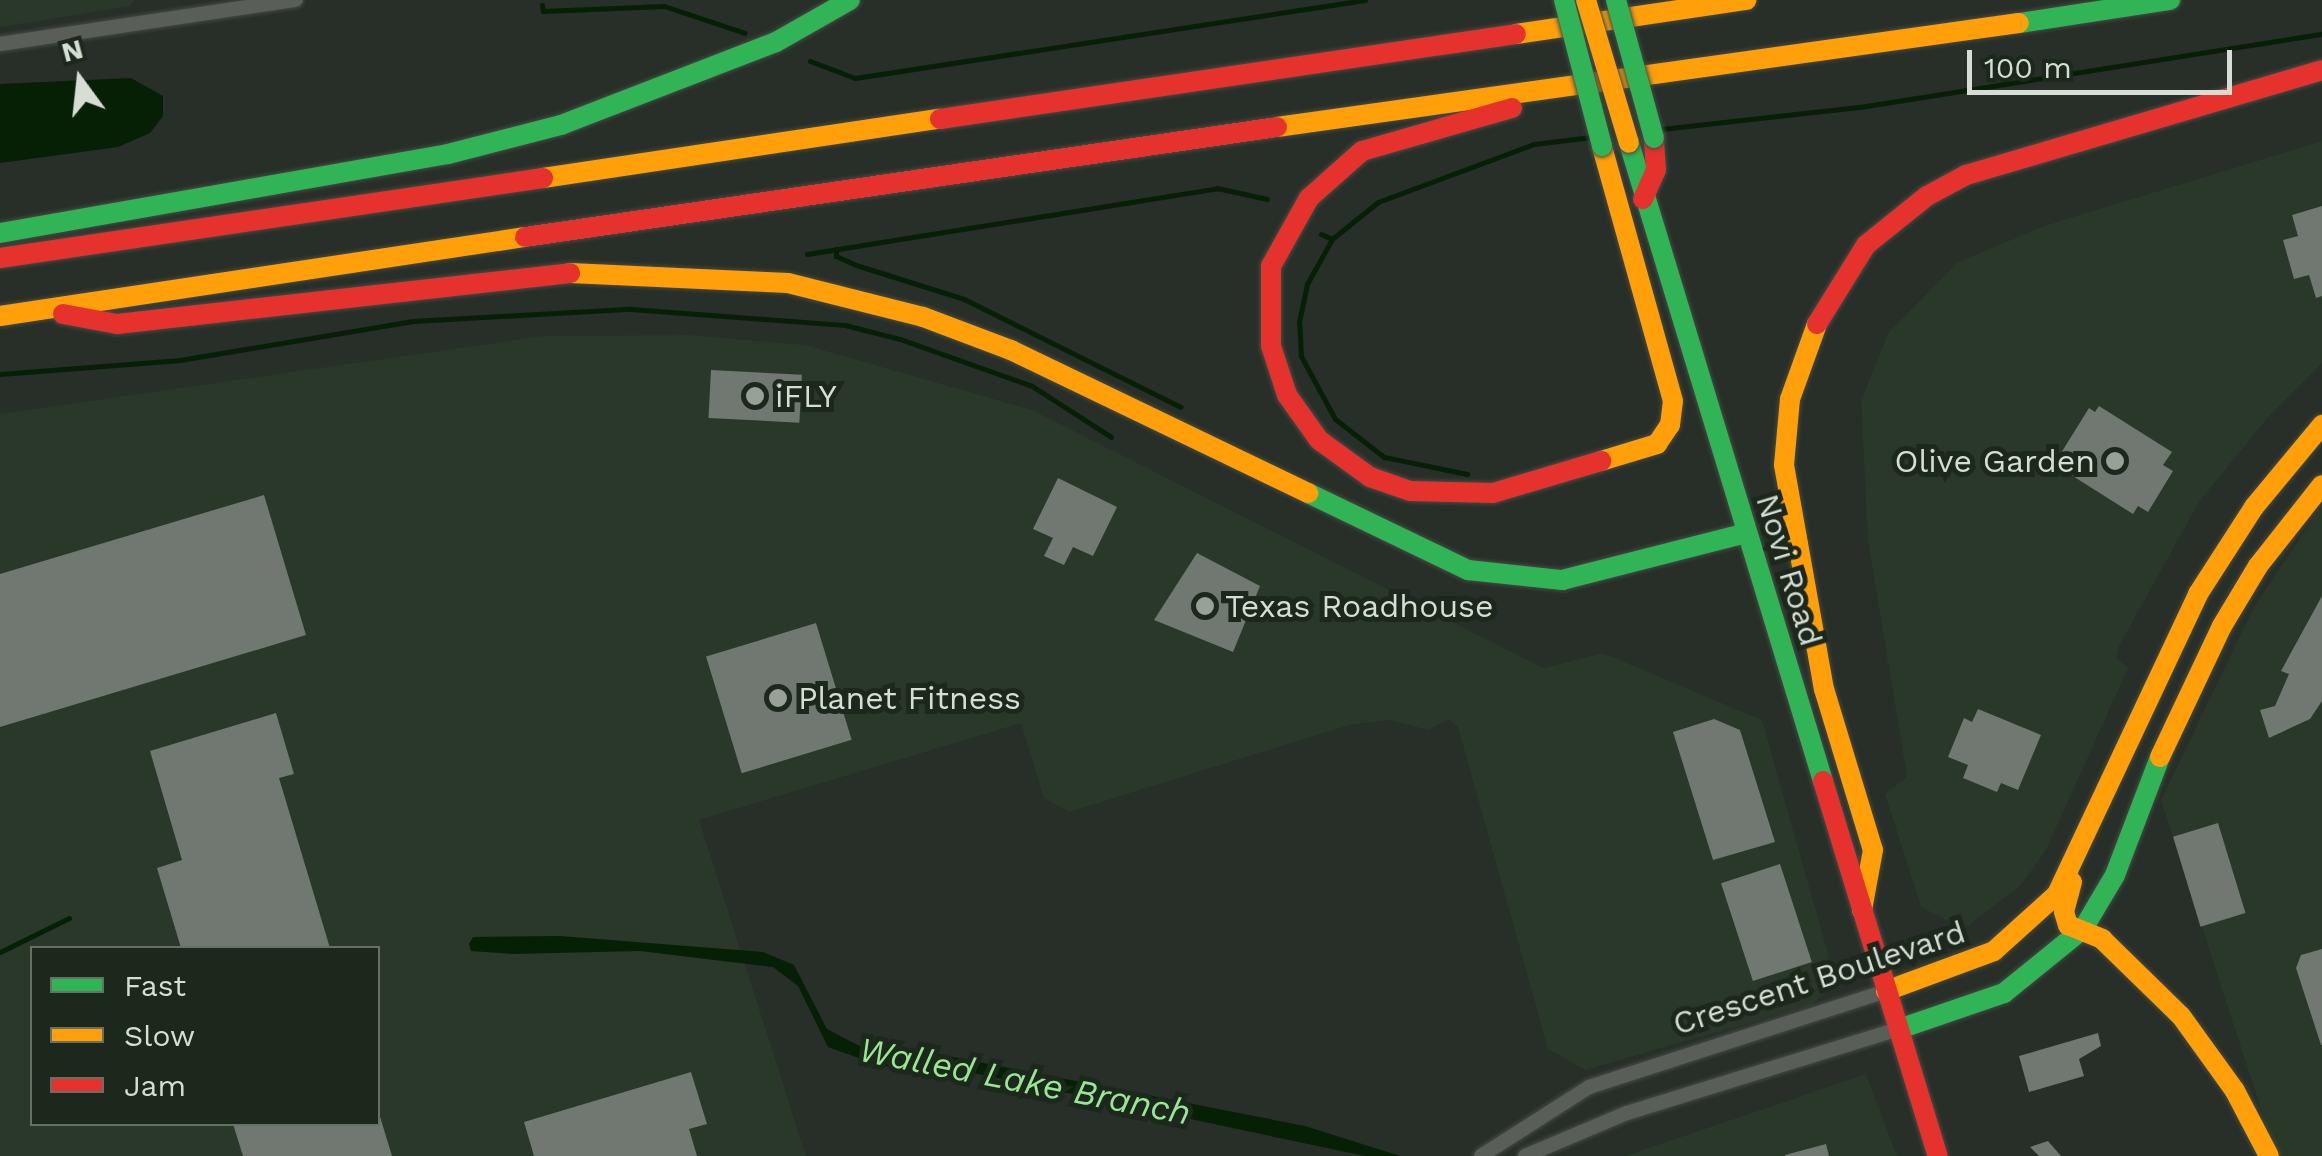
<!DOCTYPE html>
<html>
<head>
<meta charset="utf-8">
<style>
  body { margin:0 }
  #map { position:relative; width:2322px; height:1156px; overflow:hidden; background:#282e28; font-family:"Work Sans",sans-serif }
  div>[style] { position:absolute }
  .built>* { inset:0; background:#293828 }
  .water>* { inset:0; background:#052005 }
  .stream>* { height:5px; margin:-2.5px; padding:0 2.5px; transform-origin:2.5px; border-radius:2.5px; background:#052005 }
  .building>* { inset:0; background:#717771; transform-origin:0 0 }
  .roads { filter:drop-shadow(0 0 2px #444a44) drop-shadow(0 0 2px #444a44) }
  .street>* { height:14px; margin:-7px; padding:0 7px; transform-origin:7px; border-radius:7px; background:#595e59 }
  .fast>* { height:20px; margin:-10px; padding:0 10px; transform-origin:10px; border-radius:10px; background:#30b455 }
  .slow>* { height:20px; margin:-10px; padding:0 10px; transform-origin:10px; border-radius:10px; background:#ff9f0a }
  .jam>* { height:20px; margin:-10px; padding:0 10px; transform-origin:10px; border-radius:10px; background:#e5322d }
  .bridges { filter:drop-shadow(0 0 2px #444a44) drop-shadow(0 0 2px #444a44) }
  .fast-bridge>* { height:20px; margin:-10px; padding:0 10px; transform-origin:10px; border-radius:10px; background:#30b455 }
  .slow-bridge>* { height:20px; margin:-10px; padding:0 10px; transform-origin:10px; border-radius:10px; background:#ff9f0a }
  .dots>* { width:28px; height:28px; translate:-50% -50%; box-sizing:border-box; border:5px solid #1c281b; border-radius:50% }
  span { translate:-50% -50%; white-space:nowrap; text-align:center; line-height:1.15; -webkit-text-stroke:10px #1c281b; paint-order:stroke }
  .poi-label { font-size:32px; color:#d6ddd5 }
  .left { translate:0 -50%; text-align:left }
  .right { translate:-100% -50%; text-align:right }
  .street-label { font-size:32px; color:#d6ddd5 }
  .water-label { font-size:35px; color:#98e792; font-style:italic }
  .legend { position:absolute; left:30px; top:946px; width:350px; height:180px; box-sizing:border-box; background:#1c281b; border:2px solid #667065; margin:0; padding:12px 18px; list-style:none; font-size:30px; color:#d6ddd5 }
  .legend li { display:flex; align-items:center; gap:20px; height:50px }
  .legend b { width:50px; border:2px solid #667065 }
  .north { position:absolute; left:30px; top:30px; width:100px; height:100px; -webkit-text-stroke:8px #1c281b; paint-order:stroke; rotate:345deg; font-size:28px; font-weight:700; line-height:40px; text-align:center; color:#d6ddd5 }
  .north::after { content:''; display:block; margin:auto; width:35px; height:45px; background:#d6ddd5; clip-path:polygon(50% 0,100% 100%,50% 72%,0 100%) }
  .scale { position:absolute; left:1967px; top:50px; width:265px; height:45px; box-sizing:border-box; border:5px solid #d6ddd5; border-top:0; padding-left:12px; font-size:30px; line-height:35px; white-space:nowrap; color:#d6ddd5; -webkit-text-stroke:8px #1c281b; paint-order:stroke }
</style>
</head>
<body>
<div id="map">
  <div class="built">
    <div style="clip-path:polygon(0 0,135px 0,130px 6px,0 27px)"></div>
    <div style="clip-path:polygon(2322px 141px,2322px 363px,2269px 416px,2199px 502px,2119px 646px,2116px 658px,2128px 668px,2047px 848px,2021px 885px,1964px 929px,1921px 907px,1885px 794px,1907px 777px,1868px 542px,1861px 400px,1889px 332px,1958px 262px,2047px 225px)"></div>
    <div style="clip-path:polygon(evenodd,690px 335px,805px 345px,1032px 410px,1544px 668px,1603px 653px,1762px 720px,1832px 968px,1825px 993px,1812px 1005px,1585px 1070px,1548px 1049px,1458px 727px,1449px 719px,1428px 730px,1390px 720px,1349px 725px,1069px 812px,1044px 798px,1021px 723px,699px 820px,806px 1156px,0 1156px,0 414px,544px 336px,690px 335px,32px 948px,378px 948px,378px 1124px,32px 1124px,32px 948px)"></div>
    <div style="clip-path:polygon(2322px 505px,2322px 1156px,2276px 1156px,2161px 800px,2254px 607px)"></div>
    <div style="clip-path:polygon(1866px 1074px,1897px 1156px,1625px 1156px)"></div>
  </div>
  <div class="water">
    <div style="clip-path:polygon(131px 78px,163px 96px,163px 116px,150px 133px,118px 147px,0 163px,0 84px)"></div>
    <div style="clip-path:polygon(560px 936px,763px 952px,794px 965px,827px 1029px,869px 1051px,933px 1053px,1305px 1126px,1400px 1156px,1365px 1156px,959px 1070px,881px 1066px,828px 1047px,798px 986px,773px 967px,640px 951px,512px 954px,471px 951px,469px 944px,473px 937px)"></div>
  </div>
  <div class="stream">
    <div style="left:542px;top:5px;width:6px;rotate:81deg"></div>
    <div style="left:543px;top:11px;width:121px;rotate:-2.4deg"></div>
    <div style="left:664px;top:6px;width:85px;rotate:18.4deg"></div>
    <div style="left:810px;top:61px;width:48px;rotate:20.7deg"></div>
    <div style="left:855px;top:78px;width:516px;rotate:-8.7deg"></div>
    <div style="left:1662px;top:129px;width:205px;rotate:-6.4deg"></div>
    <div style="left:1866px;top:106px;width:462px;rotate:-9deg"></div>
    <div style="left:1321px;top:234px;width:12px;rotate:24deg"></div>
    <div style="left:836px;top:249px;width:7px;rotate:90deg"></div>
    <div style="left:836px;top:256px;width:22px;rotate:24deg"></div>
    <div style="left:856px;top:265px;width:113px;rotate:17.5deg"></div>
    <div style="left:964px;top:299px;width:242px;rotate:26.5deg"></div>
    <div style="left:807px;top:254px;width:415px;rotate:-9.1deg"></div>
    <div style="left:1217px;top:188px;width:51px;rotate:12.4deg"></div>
    <div style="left:0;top:374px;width:181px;rotate:-4.4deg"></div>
    <div style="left:180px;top:360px;width:236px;rotate:-9.5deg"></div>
    <div style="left:413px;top:321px;width:218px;rotate:-3.2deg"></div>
    <div style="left:631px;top:309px;width:215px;rotate:4.3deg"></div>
    <div style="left:845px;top:325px;width:57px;rotate:14.3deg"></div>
    <div style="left:900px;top:339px;width:140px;rotate:19.6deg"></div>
    <div style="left:1032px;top:386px;width:94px;rotate:32.8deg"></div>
    <div style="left:1467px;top:474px;width:85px;rotate:-168.4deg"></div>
    <div style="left:1384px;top:457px;width:62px;rotate:-142.2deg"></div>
    <div style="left:1335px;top:419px;width:72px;rotate:-118.4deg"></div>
    <div style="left:1301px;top:356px;width:34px;rotate:-93deg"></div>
    <div style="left:1299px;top:322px;width:39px;rotate:-78deg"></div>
    <div style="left:1307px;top:284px;width:51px;rotate:-60.9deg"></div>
    <div style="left:1332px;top:239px;width:59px;rotate:-38.8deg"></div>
    <div style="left:1378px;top:202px;width:166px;rotate:-20.4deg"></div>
    <div style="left:1534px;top:144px;width:58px;rotate:-6.9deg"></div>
    <div style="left:0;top:952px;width:77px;rotate:-26.2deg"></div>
  </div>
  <div class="building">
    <div style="clip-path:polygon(2322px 206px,2322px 296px,2316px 298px,2309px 275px,2294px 279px,2283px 240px,2298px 236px,2292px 215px)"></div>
    <div style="left:711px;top:370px;width:91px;height:48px;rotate:3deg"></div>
    <div style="clip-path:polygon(2099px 406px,2172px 452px,2163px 465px,2173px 471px,2148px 512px,2138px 506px,2133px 514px,2060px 468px,2067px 457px,2061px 453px,2089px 408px,2095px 412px)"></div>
    <div style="clip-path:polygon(1058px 478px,1117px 507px,1093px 556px,1073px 547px,1064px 565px,1044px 556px,1053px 538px,1033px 529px)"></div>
    <div style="clip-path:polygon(264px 495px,306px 635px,0 727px,0 574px)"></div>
    <div style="clip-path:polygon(1197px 553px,1260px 586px,1233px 652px,1154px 620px)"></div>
    <div style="clip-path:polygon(2322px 596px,2322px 701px,2310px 719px,2269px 738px,2260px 710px,2275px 706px,2289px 674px,2281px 671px)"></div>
    <div style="left:816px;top:623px;width:122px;height:115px;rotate:73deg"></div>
    <div style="clip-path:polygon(1978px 709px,2041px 735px,2018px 790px,2001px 783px,1997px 792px,1963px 778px,1968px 765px,1948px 757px,1964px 718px,1972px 722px)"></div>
    <div style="clip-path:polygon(276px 713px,294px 774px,279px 778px,330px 948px,181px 948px,157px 868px,182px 860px,150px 751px)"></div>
    <div style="clip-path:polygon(1714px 719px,1740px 730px,1775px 842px,1713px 860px,1673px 732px)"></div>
    <div style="left:2218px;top:823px;width:94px;height:47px;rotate:73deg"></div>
    <div style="left:1780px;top:864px;width:103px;height:62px;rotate:72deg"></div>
    <div style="clip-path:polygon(2322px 949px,2322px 1045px,2321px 1045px,2296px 968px,2301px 955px)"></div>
    <div style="clip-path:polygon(2098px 1033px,2101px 1046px,2079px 1059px,2084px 1076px,2029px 1092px,2019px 1056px)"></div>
    <div style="clip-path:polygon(691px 1072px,707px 1124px,689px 1129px,697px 1156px,534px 1156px,524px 1122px)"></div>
    <div style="clip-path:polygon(378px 1110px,392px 1156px,243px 1156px,233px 1124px,378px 1124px)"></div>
    <div style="clip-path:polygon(2048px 1141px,2061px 1156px,2039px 1156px,2030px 1147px)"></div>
    <div style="clip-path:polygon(1826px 1144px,1829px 1156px,1785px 1156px,1785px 1155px)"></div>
  </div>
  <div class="roads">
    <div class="street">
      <div style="left:0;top:44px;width:299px;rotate:-8.5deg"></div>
      <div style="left:1481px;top:1156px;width:128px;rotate:-32.6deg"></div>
      <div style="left:1589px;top:1087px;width:312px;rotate:-17.9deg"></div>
      <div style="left:1525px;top:1156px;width:111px;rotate:-22.9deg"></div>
      <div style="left:1627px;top:1113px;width:285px;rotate:-17.2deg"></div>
    </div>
    <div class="fast">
      <div style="left:2019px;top:23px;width:153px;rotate:-8.7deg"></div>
      <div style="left:1629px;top:143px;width:667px;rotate:73.09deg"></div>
      <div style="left:0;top:233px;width:455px;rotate:-10deg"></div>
      <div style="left:448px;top:154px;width:117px;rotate:-14.4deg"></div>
      <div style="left:561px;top:125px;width:230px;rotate:-21.1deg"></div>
      <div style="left:776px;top:42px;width:85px;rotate:-29.6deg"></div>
      <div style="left:1308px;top:493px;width:178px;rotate:25.7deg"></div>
      <div style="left:1468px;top:570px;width:95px;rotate:6.1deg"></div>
      <div style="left:1562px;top:580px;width:191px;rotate:-14.3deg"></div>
      <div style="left:1899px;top:1029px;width:111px;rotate:-18.9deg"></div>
      <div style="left:2004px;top:993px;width:102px;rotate:-39deg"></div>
      <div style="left:2083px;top:929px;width:63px;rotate:-59.3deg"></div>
      <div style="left:2115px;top:875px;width:126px;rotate:-69.1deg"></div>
    </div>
    <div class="slow">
      <div style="left:1516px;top:34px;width:233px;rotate:-8.4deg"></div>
      <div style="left:1277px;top:127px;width:749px;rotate:-7.98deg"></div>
      <div style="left:543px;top:178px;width:401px;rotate:-8.5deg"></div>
      <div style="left:570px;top:273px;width:218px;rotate:2.6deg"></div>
      <div style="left:788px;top:283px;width:139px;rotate:14.1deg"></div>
      <div style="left:923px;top:317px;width:94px;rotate:20.6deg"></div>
      <div style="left:1011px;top:350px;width:330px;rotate:25.7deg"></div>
      <div style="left:0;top:316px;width:531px;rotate:-8.56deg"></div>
      <div style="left:1817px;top:324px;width:80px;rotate:109.8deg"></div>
      <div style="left:1790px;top:399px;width:66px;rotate:95.2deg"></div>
      <div style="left:1784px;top:465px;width:228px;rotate:79.9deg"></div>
      <div style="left:1824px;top:689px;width:168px;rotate:73.1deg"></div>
      <div style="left:1873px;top:850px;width:61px;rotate:100.4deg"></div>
      <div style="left:1601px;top:461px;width:59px;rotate:-16.9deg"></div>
      <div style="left:1657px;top:444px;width:23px;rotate:-56deg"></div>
      <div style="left:1670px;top:425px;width:24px;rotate:-83deg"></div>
      <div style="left:1673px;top:401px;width:265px;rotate:-105.6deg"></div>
      <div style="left:2160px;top:757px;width:145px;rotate:-64.7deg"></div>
      <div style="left:2222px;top:626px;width:70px;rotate:-59deg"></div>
      <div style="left:2258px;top:566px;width:103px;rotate:-51.7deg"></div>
      <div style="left:2072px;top:882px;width:31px;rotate:105deg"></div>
      <div style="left:2064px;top:912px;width:14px;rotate:73deg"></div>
      <div style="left:2068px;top:925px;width:37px;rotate:22deg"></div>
      <div style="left:2102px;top:939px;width:110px;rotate:44.3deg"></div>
      <div style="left:2181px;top:1016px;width:92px;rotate:54.2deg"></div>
      <div style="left:2235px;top:1091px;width:73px;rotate:62.4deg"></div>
      <div style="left:1886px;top:991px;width:115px;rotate:-20.3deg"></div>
      <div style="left:1994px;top:951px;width:85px;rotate:-42.1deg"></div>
      <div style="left:2057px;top:894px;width:331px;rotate:-64.8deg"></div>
      <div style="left:2198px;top:594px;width:103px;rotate:-57.2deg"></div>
      <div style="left:2254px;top:507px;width:107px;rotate:-50.3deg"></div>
    </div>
    <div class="jam">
      <div style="left:1512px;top:108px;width:156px;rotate:164deg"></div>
      <div style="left:1362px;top:151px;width:71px;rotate:138.4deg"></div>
      <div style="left:1309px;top:198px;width:78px;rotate:119.2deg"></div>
      <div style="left:1271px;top:266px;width:80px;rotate:90deg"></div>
      <div style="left:1271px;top:346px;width:52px;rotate:71.9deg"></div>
      <div style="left:1287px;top:395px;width:55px;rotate:54.6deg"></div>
      <div style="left:1319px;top:440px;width:63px;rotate:36deg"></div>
      <div style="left:1370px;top:477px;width:42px;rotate:19.3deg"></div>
      <div style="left:1410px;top:491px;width:83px;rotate:1.4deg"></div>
      <div style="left:1493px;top:493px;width:113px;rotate:-16.5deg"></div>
      <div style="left:940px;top:119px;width:582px;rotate:-8.39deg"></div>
      <div style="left:1643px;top:199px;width:32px;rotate:-66deg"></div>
      <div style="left:1656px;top:170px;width:32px;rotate:-94deg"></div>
      <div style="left:525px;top:237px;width:760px;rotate:-8.32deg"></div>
      <div style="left:0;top:258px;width:549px;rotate:-8.38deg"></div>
      <div style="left:63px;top:314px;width:55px;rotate:10.5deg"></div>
      <div style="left:117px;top:324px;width:456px;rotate:-6.4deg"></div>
      <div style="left:1817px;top:324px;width:93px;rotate:-58.2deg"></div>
      <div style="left:1866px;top:245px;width:78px;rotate:-38.8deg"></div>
      <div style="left:1927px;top:196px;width:44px;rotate:-28.3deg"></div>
      <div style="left:1966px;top:175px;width:371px;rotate:-16.4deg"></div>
      <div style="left:1823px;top:781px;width:392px;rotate:73deg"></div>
    </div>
  </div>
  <div class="bridges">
    <div class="fast-bridge">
      <div style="left:1564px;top:0;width:151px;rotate:75.4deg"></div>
      <div style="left:1616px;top:0;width:143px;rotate:74.6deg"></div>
    </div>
    <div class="slow-bridge">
      <div style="left:1586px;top:0;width:149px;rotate:73.3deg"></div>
    </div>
  </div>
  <div class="dots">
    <div style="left:755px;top:396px;background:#99a098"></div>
    <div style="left:2115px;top:461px;background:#99a098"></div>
    <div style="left:1205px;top:606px;background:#99a098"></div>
    <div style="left:778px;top:698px;background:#99a098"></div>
  </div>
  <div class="poi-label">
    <span class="left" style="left:775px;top:396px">iFLY</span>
    <span class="right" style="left:2095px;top:461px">Olive Garden</span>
    <span class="left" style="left:1225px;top:606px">Texas Roadhouse</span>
    <span class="left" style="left:798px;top:698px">Planet Fitness</span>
  </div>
  <div class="street-label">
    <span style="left:1789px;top:570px;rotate:73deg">Novi Road</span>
    <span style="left:1819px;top:978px;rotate:-18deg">Crescent Boulevard</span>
  </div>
  <div class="water-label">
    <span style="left:1025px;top:1081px;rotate:11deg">Walled Lake Branch</span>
  </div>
  <ul class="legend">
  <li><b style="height:12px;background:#30b455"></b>Fast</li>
  <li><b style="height:12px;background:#ff9f0a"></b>Slow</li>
  <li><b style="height:12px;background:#e5322d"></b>Jam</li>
  </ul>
  <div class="north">N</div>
  <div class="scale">100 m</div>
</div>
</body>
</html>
